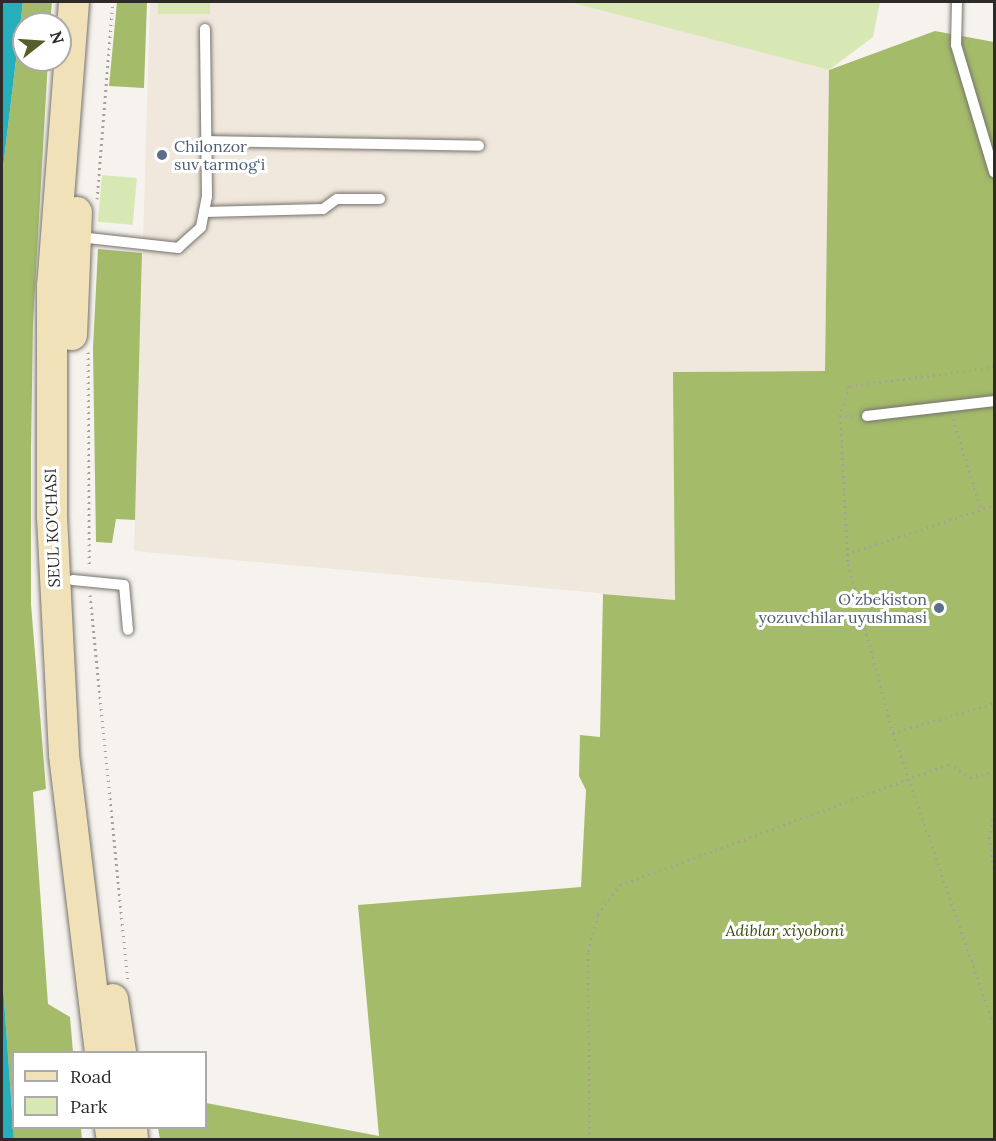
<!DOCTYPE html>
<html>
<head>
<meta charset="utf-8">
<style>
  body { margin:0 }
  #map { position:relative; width:996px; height:1141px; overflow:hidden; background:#f6f2ed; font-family:Lora,serif }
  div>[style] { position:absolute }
  .built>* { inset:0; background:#f0e8dc }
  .green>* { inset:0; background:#d8e8b5; transform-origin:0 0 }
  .forest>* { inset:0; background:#a4bb6a }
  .water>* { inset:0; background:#26aeba }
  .path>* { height:3px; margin-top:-1.5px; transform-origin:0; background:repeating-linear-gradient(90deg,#a4a19d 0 1.5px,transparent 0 6px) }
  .roads { filter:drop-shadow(0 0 2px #76736e) drop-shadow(0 0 2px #76736e) }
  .service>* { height:10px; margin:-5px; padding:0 5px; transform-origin:5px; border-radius:5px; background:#fff }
  .secondary>* { height:30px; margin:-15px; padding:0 15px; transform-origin:15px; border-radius:15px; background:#f0e1b9 }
  .dots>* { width:16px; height:16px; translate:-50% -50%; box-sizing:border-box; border:3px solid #fff; border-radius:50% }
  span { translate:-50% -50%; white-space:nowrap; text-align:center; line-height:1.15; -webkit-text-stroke:6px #fff; paint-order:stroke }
  .service-label { font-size:16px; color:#4e5e75 }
  .left { translate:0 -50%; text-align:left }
  .right { translate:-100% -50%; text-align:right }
  .street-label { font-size:16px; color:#2c2b29 }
  .park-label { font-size:16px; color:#3c4a0e; font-style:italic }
  .frame { position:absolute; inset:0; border:3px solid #2c2b29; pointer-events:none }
  .legend { position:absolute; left:12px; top:1051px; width:195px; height:78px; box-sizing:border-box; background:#fff; border:2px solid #abaaa9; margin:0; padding:8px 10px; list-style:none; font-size:18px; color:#2c2b29 }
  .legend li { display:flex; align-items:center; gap:12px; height:30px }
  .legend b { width:30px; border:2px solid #abaaa9 }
  .north { position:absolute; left:12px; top:12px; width:60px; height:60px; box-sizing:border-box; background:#fff; border:2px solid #abaaa9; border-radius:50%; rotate:73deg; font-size:16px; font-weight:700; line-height:24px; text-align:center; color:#2c2b29 }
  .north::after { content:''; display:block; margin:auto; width:21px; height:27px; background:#585d2c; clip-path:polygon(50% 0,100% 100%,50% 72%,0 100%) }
</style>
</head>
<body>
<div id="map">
  <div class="built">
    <div style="clip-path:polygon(150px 2px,569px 2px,829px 70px,825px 371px,674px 372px,675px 600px,134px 551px)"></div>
  </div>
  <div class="green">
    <div style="left:158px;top:2px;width:52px;height:12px"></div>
    <div style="clip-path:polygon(569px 2px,880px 2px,873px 37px,829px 70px)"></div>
    <div style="left:102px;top:175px;width:35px;height:47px;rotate:5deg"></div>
  </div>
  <div class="forest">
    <div style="clip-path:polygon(23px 2px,52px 2px,50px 24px,24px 24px,24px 60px,48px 60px,33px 323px,31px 449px,31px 604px,46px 789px,33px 792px,48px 1004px,70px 1017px,73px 1052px,14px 1052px,14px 1128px,81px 1128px,82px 1139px,14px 1140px,2px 972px,2px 176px)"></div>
    <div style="clip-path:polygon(117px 2px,147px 2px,144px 88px,109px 86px)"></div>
    <div style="clip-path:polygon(935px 31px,994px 42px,994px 1139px,160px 1140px,158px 1128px,206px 1128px,206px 1103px,379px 1136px,358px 905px,581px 887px,586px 790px,579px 776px,580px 735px,600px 737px,603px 594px,675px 600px,673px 372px,825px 371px,829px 70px)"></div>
    <div style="clip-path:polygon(98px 249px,142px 253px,135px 520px,116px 519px,112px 543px,96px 542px,93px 348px)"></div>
  </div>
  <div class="water">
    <div style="clip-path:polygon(2px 2px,23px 2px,2px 176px)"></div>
    <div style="clip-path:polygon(2px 972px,14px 1139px,2px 1139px)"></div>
  </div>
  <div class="path">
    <div style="left:97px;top:199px;width:198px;rotate:-85.4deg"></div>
    <div style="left:88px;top:352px;width:215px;rotate:89.7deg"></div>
    <div style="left:994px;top:367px;width:146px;rotate:172.5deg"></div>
    <div style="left:849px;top:386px;width:31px;rotate:107deg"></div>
    <div style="left:840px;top:416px;width:148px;rotate:86.9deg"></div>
    <div style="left:848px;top:564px;width:175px;rotate:75.1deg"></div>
    <div style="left:893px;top:733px;width:310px;rotate:71deg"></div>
    <div style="left:840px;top:416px;width:14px"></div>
    <div style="left:953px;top:419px;width:94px;rotate:72.7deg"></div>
    <div style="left:847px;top:554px;width:155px;rotate:-18.4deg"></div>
    <div style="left:90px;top:595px;width:389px;rotate:84.4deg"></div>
    <div style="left:893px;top:733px;width:105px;rotate:-16.5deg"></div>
    <div style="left:994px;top:813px;width:25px;rotate:102deg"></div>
    <div style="left:989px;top:837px;width:37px;rotate:82deg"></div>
    <div style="left:590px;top:1140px;width:189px;rotate:-90.6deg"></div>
    <div style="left:588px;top:951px;width:38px;rotate:-75deg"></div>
    <div style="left:598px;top:914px;width:36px;rotate:-53deg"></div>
    <div style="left:620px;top:885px;width:351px;rotate:-20.2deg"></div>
    <div style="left:949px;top:764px;width:25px;rotate:32deg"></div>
    <div style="left:970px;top:777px;width:25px;rotate:-12deg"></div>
  </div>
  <div class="roads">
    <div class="service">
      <div style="left:957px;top:2px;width:43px;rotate:91.3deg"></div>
      <div style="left:956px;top:45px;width:133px;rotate:73.3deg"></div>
      <div style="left:206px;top:141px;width:273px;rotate:1deg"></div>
      <div style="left:204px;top:212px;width:119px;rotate:-1.4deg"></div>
      <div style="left:323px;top:209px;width:17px;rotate:-36deg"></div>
      <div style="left:337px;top:199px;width:43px"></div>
      <div style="left:79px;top:237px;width:100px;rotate:6.3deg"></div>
      <div style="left:178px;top:248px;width:31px;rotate:-42deg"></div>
      <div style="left:201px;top:227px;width:31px;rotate:-79deg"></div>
      <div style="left:207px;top:197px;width:168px;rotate:-90.7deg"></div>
      <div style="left:867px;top:416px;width:128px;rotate:-6.7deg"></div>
      <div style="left:73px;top:580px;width:51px;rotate:5.6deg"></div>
      <div style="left:124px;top:585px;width:45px;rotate:84.9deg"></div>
    </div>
    <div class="secondary">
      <div style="left:74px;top:2px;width:284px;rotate:94.4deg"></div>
      <div style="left:52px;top:285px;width:232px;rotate:90deg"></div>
      <div style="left:52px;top:517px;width:238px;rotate:87.1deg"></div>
      <div style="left:64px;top:755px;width:299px;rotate:83.1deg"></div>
      <div style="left:72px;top:335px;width:123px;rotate:-87.7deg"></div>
      <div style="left:113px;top:999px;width:54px;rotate:81.4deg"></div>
      <div style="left:110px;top:1128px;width:12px;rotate:81deg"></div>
      <div style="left:132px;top:1128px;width:12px;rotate:85deg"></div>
    </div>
  </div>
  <div class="dots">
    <div style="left:162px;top:155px;background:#5c6f8a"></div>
    <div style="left:939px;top:608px;background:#5c6f8a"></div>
  </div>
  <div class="service-label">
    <span class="left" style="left:174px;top:155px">Chilonzor<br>suv tarmog‘i</span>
    <span class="right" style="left:927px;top:608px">Oʻzbekiston<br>yozuvchilar uyushmasi</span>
  </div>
  <div class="street-label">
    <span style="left:52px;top:528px;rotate:-92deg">SEUL KO'CHASI</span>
  </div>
  <div class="park-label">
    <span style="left:785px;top:930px">Adiblar xiyoboni</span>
  </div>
  <div class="frame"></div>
  <ul class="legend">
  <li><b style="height:8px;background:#f0e1b9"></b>Road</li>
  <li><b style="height:16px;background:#d8e8b5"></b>Park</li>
  </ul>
  <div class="north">N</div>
</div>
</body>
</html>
